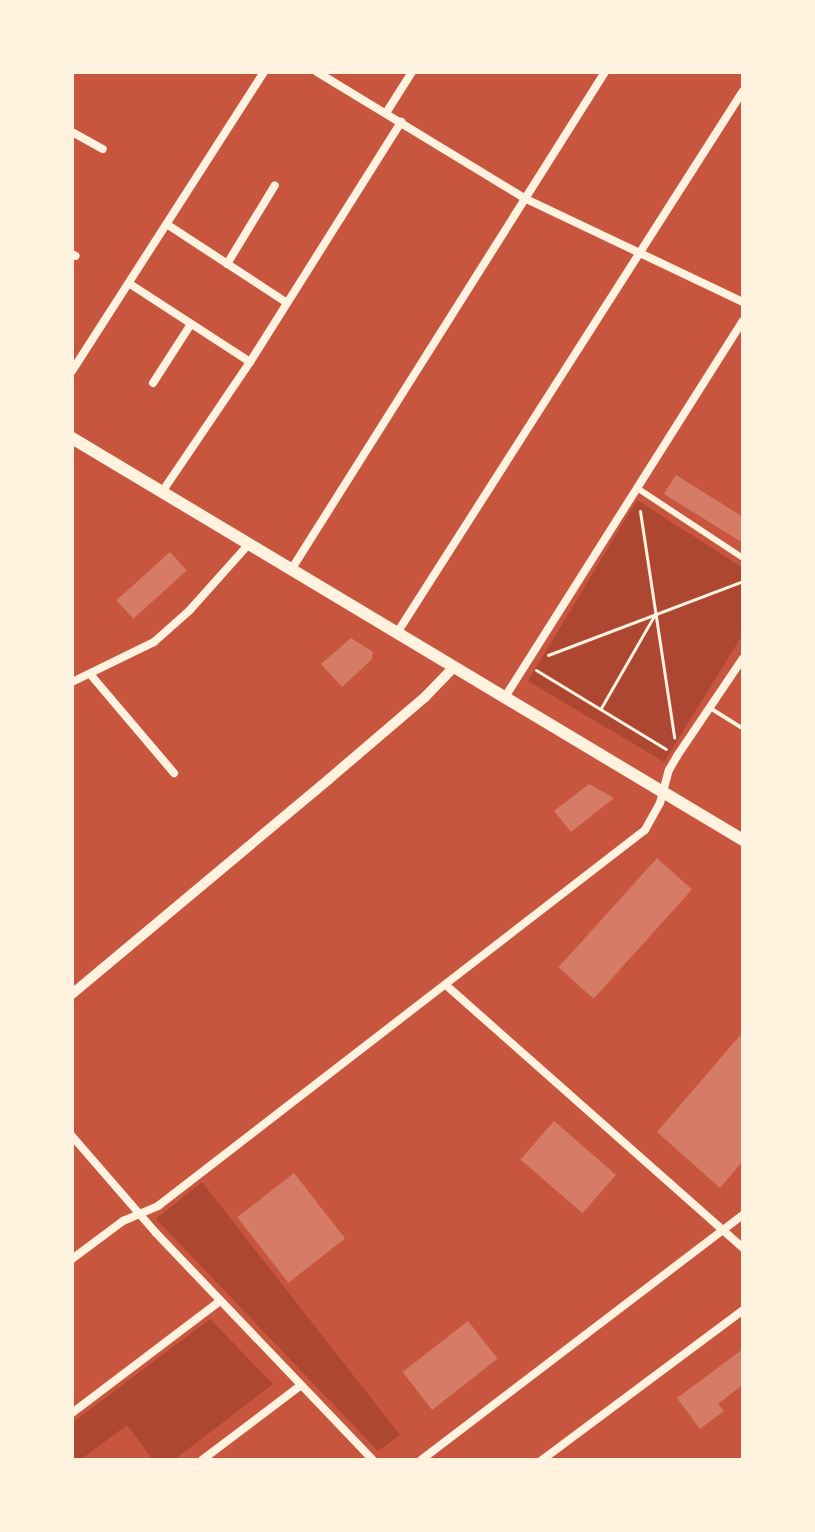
<!DOCTYPE html>
<html>
<head>
<meta charset="utf-8">
<style>
  body { margin:0 }
  #map { position:relative; width:815px; height:1532px; overflow:hidden; background:#c8553d; font-family:Montserrat,sans-serif }
  div>[style] { position:absolute }
  .green>* { inset:0; background:#ae4732 }
  .building>* { inset:0; background:#d67c66; transform-origin:0 0 }
  .path>* { height:3px; margin:-1.5px; padding:0 1.5px; transform-origin:1.5px; border-radius:1.5px; background:#fff3e0 }
  .service>* { height:4px; margin:-2px; padding:0 2px; transform-origin:2px; border-radius:2px; background:#fff3e0 }
  .pedestrian>* { height:6px; margin:-3px; padding:0 3px; transform-origin:3px; border-radius:3px; background:#fff3e0 }
  .minor>* { height:8px; margin:-4px; padding:0 4px; transform-origin:4px; border-radius:4px; background:#fff3e0 }
  .tertiary>* { height:10px; margin:-5px; padding:0 5px; transform-origin:5px; border-radius:5px; background:#fff3e0 }
  .primary>* { height:12px; margin:-6px; padding:0 6px; transform-origin:6px; border-radius:6px; background:#fff3e0 }
  span { translate:-50% -50%; white-space:nowrap; text-align:center; line-height:1.15; -webkit-text-stroke:7px #fff3e0; paint-order:stroke }
  .frame { position:absolute; inset:0; border:74px solid #fff3e0; pointer-events:none }
</style>
</head>
<body>
<div id="map">
  <div class="green">
    <div style="clip-path:polygon(637px 500px,743px 568px,743px 634px,664px 762px,528px 681px)"></div>
    <div style="clip-path:polygon(202px 1182px,400px 1435px,378px 1451px,156px 1219px)"></div>
    <div style="clip-path:polygon(210px 1319px,273px 1384px,174px 1460px,153px 1460px,127px 1425px,80px 1460px,72px 1460px,72px 1423px)"></div>
  </div>
  <div class="building">
    <div style="clip-path:polygon(676px 475px,743px 517px,743px 543px,664px 494px)"></div>
    <div style="left:170px;top:552px;width:25px;height:72px;rotate:48deg"></div>
    <div style="clip-path:polygon(351px 638px,373px 652px,372px 659px,342px 687px,321px 664px)"></div>
    <div style="clip-path:polygon(589px 784px,614px 798px,571px 832px,554px 811px)"></div>
    <div style="left:657px;top:858px;width:47px;height:147px;rotate:42deg"></div>
    <div style="clip-path:polygon(743px 1032px,743px 1161px,720px 1188px,657px 1132px)"></div>
    <div style="left:554px;top:1121px;width:82px;height:51px;rotate:41deg"></div>
    <div style="left:294px;top:1173px;width:83px;height:72px;rotate:52deg"></div>
    <div style="left:468px;top:1321px;width:48px;height:83px;rotate:52deg"></div>
    <div style="clip-path:polygon(743px 1349px,743px 1389px,741px 1386px,718px 1404px,724px 1411px,700px 1429px,677px 1398px)"></div>
  </div>
  <div class="path">
    <div style="left:640px;top:511px;width:229px;rotate:81.4deg"></div>
    <div style="left:548px;top:655px;width:209px;rotate:-20.8deg"></div>
    <div style="left:536px;top:670px;width:152px;rotate:31.3deg"></div>
    <div style="left:601px;top:708px;width:108px;rotate:-60.1deg"></div>
  </div>
  <div class="service">
    <div style="left:710px;top:708px;width:39px;rotate:32deg"></div>
  </div>
  <div class="pedestrian">
    <div style="left:637px;top:488px;width:127px;rotate:33.4deg"></div>
  </div>
  <div class="minor">
    <div style="left:317px;top:72px;width:242px;rotate:31.3deg"></div>
    <div style="left:524px;top:198px;width:242px;rotate:25.4deg"></div>
    <div style="left:386px;top:113px;width:49px;rotate:-57.6deg"></div>
    <div style="left:72px;top:132px;width:35px;rotate:29deg"></div>
    <div style="left:168px;top:225px;width:142px;rotate:33.2deg"></div>
    <div style="left:72px;top:254px;width:4px;rotate:27deg"></div>
    <div style="left:227px;top:264px;width:92px;rotate:-58.7deg"></div>
    <div style="left:130px;top:284px;width:143px;rotate:33deg"></div>
    <div style="left:72px;top:371px;width:355px;rotate:-57.3deg"></div>
    <div style="left:153px;top:383px;width:70px;rotate:-57.2deg"></div>
    <div style="left:162px;top:492px;width:157px;rotate:-55.9deg"></div>
    <div style="left:250px;top:362px;width:284px;rotate:-57.8deg"></div>
    <div style="left:291px;top:570px;width:589px;rotate:-57.77deg"></div>
    <div style="left:397px;top:633px;width:643px;rotate:-57.45deg"></div>
    <div style="left:90px;top:674px;width:130px;rotate:49.7deg"></div>
    <div style="left:72px;top:682px;width:91px;rotate:-26deg"></div>
    <div style="left:154px;top:642px;width:47px;rotate:-41.5deg"></div>
    <div style="left:189px;top:611px;width:90px;rotate:-48.2deg"></div>
    <div style="left:505px;top:697px;width:445px;rotate:-57.7deg"></div>
    <div style="left:447px;top:986px;width:395px;rotate:41.5deg"></div>
    <div style="left:72px;top:1136px;width:128px;rotate:49.1deg"></div>
    <div style="left:156px;top:1233px;width:314px;rotate:46.3deg"></div>
    <div style="left:72px;top:1259px;width:64px;rotate:-36.7deg"></div>
    <div style="left:123px;top:1221px;width:38px;rotate:-23deg"></div>
    <div style="left:158px;top:1206px;width:615px;rotate:-37.67deg"></div>
    <div style="left:645px;top:830px;width:31px;rotate:-61deg"></div>
    <div style="left:660px;top:803px;width:34px;rotate:-75deg"></div>
    <div style="left:669px;top:770px;width:16px;rotate:-60deg"></div>
    <div style="left:677px;top:756px;width:118px;rotate:-56deg"></div>
    <div style="left:72px;top:1413px;width:186px;rotate:-37.1deg"></div>
    <div style="left:202px;top:1460px;width:124px;rotate:-37.1deg"></div>
    <div style="left:421px;top:1460px;width:405px;rotate:-37.3deg"></div>
    <div style="left:542px;top:1460px;width:251px;rotate:-36.7deg"></div>
  </div>
  <div class="tertiary">
    <div style="left:72px;top:994px;width:335px;rotate:-39.9deg"></div>
    <div style="left:329px;top:779px;width:126px;rotate:-40.5deg"></div>
    <div style="left:425px;top:697px;width:42px;rotate:-46deg"></div>
  </div>
  <div class="primary">
    <div style="left:72px;top:438px;width:782px;rotate:30.93deg"></div>
  </div>
  <div class="frame"></div>
</div>
</body>
</html>
